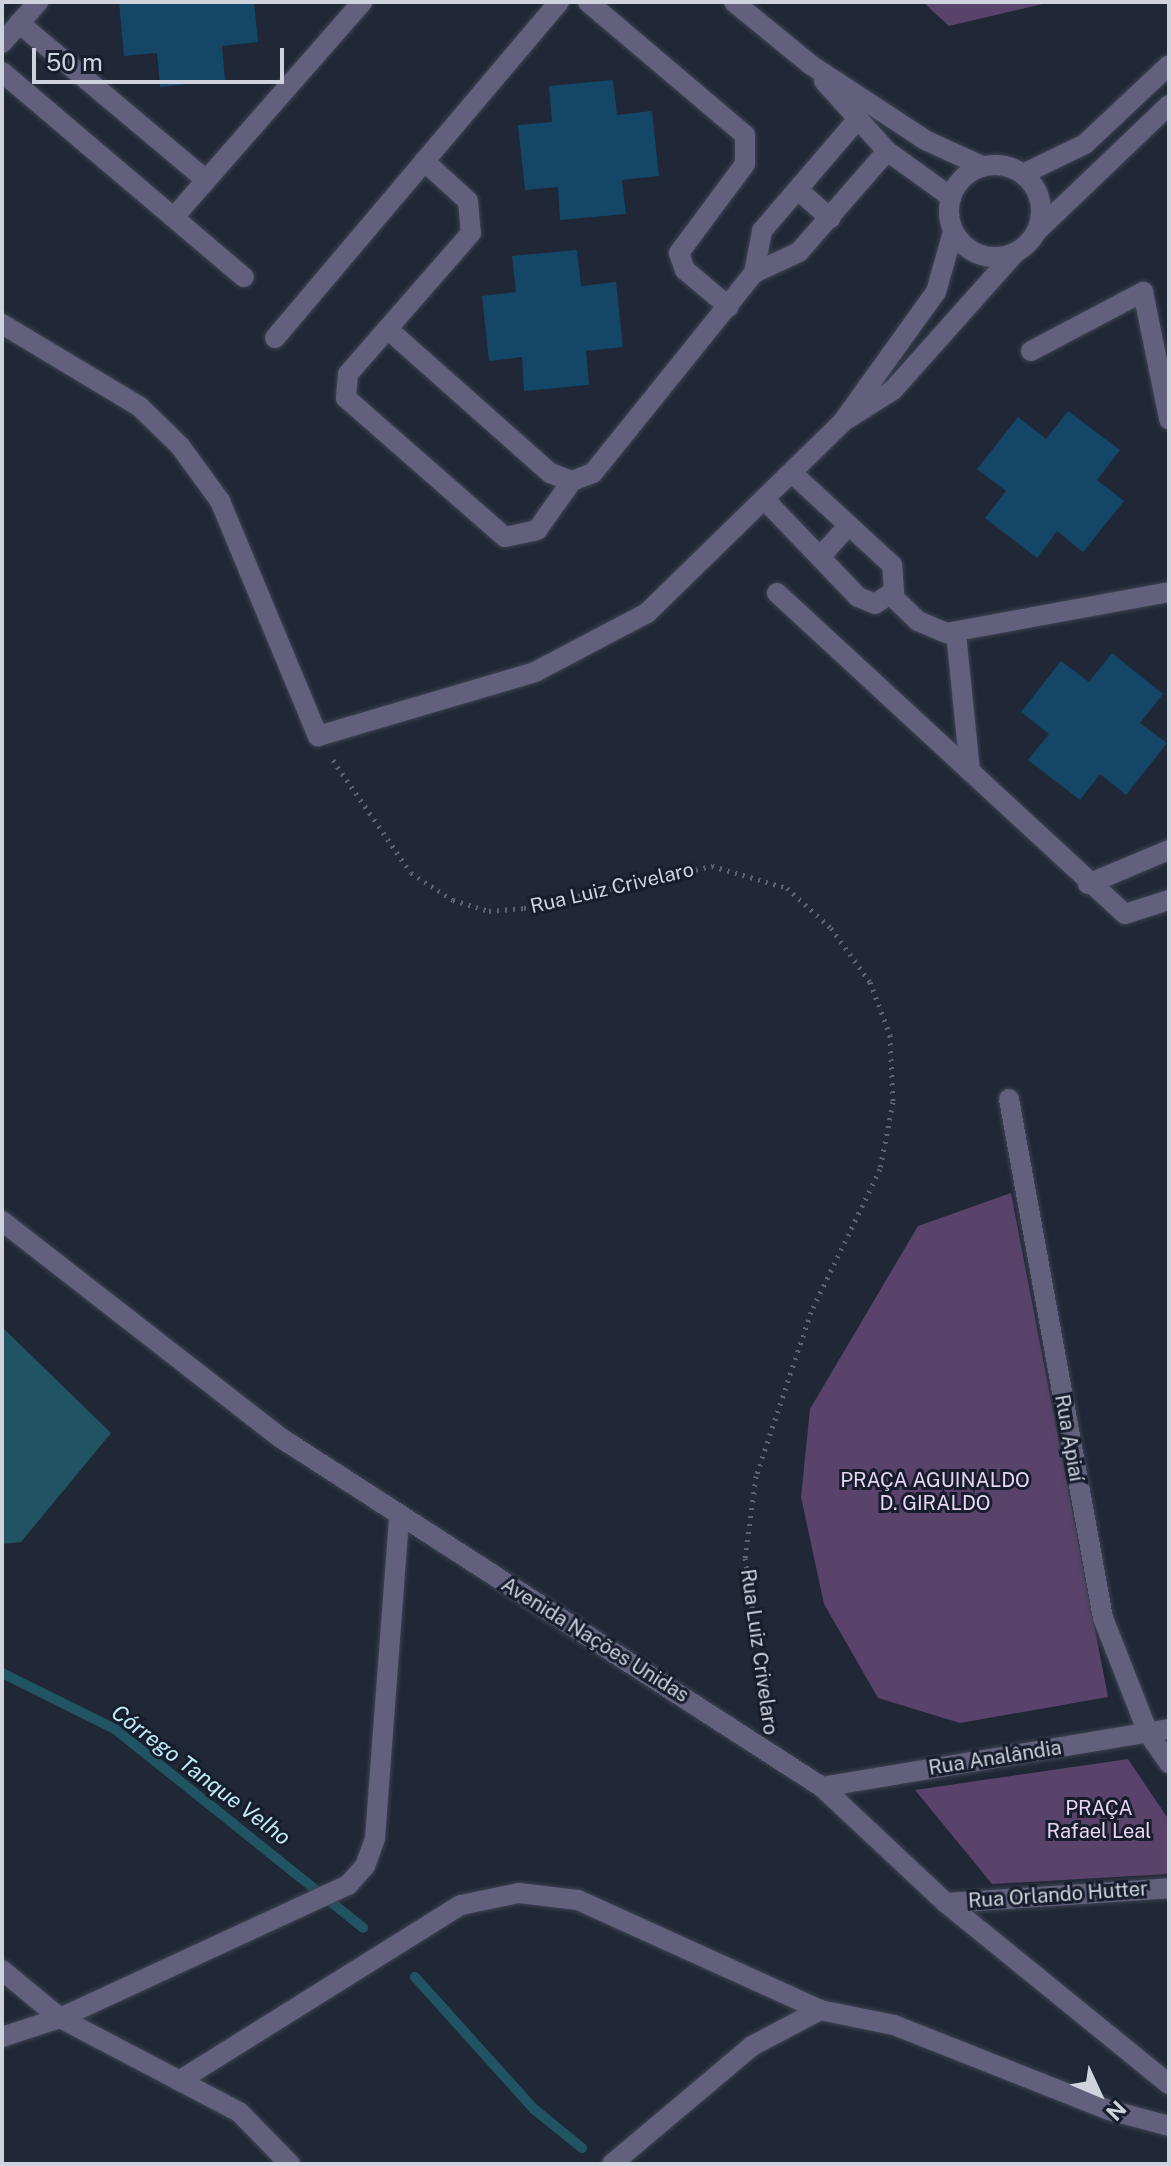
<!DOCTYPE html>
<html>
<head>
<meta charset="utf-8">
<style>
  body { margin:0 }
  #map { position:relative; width:1171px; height:2166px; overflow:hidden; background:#202736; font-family:"Public Sans",sans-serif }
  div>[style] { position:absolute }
  .green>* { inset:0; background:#5a436a }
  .water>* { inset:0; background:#215462 }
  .stream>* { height:10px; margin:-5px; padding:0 5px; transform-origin:5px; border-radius:5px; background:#215462 }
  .building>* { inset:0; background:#144668 }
  .path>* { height:5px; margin-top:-2.5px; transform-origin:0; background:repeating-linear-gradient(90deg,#5d6471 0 2px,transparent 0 8px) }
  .roads { filter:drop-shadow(0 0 2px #3c4351) drop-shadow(0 0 2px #3c4351) }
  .minor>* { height:20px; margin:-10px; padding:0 10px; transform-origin:10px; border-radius:10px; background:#62607c }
  .minor>.ring { margin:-10px; padding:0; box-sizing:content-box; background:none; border:20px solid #62607c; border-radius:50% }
  span { translate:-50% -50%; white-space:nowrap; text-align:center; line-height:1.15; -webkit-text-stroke:6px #171d2c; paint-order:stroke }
  .street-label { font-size:20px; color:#ced3dd }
  .park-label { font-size:20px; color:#e9d5f7 }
  .water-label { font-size:22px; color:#bdebf9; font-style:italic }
  .frame { position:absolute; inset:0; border:4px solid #ced3dd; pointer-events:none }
  .north { position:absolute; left:1059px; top:2054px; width:80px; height:80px; -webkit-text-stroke:6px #171d2c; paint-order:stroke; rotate:134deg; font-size:22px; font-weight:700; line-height:32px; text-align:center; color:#ced3dd }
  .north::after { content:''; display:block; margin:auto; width:28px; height:36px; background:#ced3dd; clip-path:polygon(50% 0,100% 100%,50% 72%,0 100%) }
  .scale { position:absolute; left:32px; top:48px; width:252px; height:36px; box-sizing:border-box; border:4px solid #ced3dd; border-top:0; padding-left:10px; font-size:24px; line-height:28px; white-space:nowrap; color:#ced3dd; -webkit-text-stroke:6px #171d2c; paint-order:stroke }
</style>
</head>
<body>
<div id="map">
  <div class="green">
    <div style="clip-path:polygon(923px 2px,1051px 2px,949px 26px)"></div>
    <div style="clip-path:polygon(1011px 1193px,1108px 1697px,960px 1723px,878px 1698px,824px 1604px,801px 1497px,810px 1409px,918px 1226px)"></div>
    <div style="clip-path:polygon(1128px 1759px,1169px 1820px,1169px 1874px,992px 1884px,915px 1790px)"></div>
  </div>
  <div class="water">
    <div style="clip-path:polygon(2px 1327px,111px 1433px,21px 1542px,2px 1544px)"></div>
  </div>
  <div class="stream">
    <div style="left:2px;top:1673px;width:126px;rotate:26.4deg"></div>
    <div style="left:115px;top:1729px;width:318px;rotate:38.7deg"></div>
    <div style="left:415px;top:1977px;width:178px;rotate:48deg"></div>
    <div style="left:534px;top:2109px;width:62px;rotate:39.1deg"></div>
  </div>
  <div class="building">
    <div style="clip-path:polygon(119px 2px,254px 2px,258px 42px,222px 46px,225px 80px,160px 87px,157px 53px,124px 56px)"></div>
    <div style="clip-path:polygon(613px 80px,617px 115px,652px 111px,659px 176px,622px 180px,626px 214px,560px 220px,558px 187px,525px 190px,518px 125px,552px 122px,549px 86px)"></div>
    <div style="clip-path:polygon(577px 250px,581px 286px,616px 282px,623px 347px,586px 351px,589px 385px,524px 391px,522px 357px,489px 361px,482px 296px,516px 292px,512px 256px)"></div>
    <div style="clip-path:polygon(1068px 411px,1120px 450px,1097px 480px,1124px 501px,1083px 552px,1057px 531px,1037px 558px,985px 518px,1006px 491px,977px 469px,1018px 417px,1046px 439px)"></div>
    <div style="clip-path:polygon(1112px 653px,1163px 694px,1140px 723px,1167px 743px,1126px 795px,1100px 774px,1080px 800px,1028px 760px,1049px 734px,1021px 712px,1061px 661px,1089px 682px)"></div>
  </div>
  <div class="path">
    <div style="left:333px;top:760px;width:137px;rotate:55.4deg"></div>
    <div style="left:411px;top:873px;width:50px;rotate:32.7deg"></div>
    <div style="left:453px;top:900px;width:38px;rotate:17deg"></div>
    <div style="left:489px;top:911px;width:35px;rotate:-5deg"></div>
    <div style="left:524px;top:908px;width:193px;rotate:-12.6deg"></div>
    <div style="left:712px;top:866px;width:78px;rotate:16.3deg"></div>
    <div style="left:787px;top:888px;width:59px;rotate:42.3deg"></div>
    <div style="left:831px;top:928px;width:67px;rotate:54.2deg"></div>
    <div style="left:870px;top:982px;width:57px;rotate:69.3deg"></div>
    <div style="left:890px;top:1035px;width:67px;rotate:87.4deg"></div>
    <div style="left:893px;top:1102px;width:68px;rotate:101deg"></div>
    <div style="left:880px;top:1169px;width:159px;rotate:115.8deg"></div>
    <div style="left:811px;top:1312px;width:173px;rotate:108.5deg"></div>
    <div style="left:756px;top:1476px;width:83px;rotate:97.6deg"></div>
    <div style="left:745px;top:1558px;width:165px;rotate:81.6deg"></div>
  </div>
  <div class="roads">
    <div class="minor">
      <div style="left:588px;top:2px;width:206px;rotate:40.3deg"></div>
      <div style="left:745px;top:135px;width:29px;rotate:90deg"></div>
      <div style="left:745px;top:164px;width:111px;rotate:126.6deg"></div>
      <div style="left:679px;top:253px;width:18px;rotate:71deg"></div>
      <div style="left:685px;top:270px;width:57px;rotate:40.1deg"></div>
      <div style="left:734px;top:2px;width:99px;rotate:39.3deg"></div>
      <div style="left:811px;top:65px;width:136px;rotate:33.3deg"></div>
      <div style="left:925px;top:140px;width:63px;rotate:24.5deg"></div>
      <div style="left:19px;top:23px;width:244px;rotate:40deg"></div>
      <div style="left:2px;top:43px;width:55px;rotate:-48.7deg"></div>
      <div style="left:2px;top:72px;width:317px;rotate:40.3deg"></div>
      <div style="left:824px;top:81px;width:94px;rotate:48deg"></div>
      <div style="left:887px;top:151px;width:79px;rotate:35.7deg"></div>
      <div style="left:857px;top:120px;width:146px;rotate:130.6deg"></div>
      <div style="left:762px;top:231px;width:43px;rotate:100.8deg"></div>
      <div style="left:754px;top:273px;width:50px;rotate:-25deg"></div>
      <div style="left:799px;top:252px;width:134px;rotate:-48.9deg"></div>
      <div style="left:424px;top:161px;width:59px;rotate:42.3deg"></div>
      <div style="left:468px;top:201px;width:32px;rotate:85deg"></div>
      <div style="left:471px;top:233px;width:187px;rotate:131.1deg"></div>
      <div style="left:348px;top:374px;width:24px;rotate:95deg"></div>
      <div style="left:346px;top:398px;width:211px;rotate:41.2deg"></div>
      <div style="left:505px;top:537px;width:33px;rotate:-12deg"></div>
      <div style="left:537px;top:530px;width:60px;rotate:-54.5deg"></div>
      <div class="ring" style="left:949px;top:165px;width:72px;height:72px"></div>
      <div style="left:1023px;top:174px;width:69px;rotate:-25.8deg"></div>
      <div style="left:1085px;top:144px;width:115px;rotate:-43.2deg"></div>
      <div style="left:798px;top:190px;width:43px;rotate:41.2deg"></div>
      <div style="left:174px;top:217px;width:286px;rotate:-48.8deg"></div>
      <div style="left:1036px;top:232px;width:184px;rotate:-43.7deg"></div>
      <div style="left:2px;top:324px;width:161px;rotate:31deg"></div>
      <div style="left:140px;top:407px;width:56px;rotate:44.3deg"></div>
      <div style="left:180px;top:446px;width:68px;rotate:54deg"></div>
      <div style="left:220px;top:501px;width:255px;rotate:67.4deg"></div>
      <div style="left:318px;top:736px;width:226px;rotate:-16.4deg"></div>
      <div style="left:535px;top:672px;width:127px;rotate:-27.8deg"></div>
      <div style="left:647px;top:613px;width:271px;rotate:-44.3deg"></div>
      <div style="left:841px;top:424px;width:163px;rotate:-54.3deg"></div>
      <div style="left:936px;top:292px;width:62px;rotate:-74.2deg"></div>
      <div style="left:390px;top:331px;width:214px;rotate:41.6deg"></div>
      <div style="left:550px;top:473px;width:23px;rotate:20deg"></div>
      <div style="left:572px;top:481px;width:22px;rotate:-21deg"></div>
      <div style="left:593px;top:473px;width:257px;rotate:-51.2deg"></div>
      <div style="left:275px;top:338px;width:440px;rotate:-49.8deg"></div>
      <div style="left:1031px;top:351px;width:127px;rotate:-27.8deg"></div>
      <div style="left:1143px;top:292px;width:130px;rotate:78.4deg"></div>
      <div style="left:847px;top:419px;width:54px;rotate:-32.2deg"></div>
      <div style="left:893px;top:390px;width:183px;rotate:-48.3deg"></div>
      <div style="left:766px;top:501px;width:133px;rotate:46.2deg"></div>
      <div style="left:858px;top:597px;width:18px;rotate:22deg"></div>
      <div style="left:875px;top:604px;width:23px;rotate:-34deg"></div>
      <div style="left:894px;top:591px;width:26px;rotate:-94deg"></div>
      <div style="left:892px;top:565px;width:136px;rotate:-137.4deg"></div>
      <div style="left:820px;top:557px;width:43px;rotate:-47.8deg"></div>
      <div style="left:777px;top:593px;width:473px;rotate:42.7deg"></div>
      <div style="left:1125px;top:914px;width:46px;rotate:-17.7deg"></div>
      <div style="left:891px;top:595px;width:37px;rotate:44deg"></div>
      <div style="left:918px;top:621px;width:30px;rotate:23deg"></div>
      <div style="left:946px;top:633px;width:227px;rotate:-10.4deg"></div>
      <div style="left:956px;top:633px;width:139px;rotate:84.2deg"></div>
      <div style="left:1088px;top:884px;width:88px;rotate:-22.8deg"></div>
      <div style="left:1009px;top:1099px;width:527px;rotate:79.73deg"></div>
      <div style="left:1103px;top:1618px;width:123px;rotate:68.6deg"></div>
      <div style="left:1148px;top:1733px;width:37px;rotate:55deg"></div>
      <div style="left:2px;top:1221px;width:353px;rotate:37.9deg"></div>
      <div style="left:281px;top:1438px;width:644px;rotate:32.83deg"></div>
      <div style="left:822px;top:1787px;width:170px;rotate:43.1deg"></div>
      <div style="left:946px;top:1903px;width:287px;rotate:39.1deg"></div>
      <div style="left:822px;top:1787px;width:352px;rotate:-9.5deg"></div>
      <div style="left:946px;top:1903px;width:224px;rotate:-3.8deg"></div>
      <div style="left:2px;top:1970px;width:75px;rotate:39.6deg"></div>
      <div style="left:60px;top:2018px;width:202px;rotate:27.7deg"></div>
      <div style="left:239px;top:2112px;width:73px;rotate:45.6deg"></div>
      <div style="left:2px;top:2037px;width:61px;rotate:-18.1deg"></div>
      <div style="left:60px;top:2018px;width:317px;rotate:-24.8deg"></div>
      <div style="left:348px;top:1885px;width:25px;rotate:-48deg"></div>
      <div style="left:365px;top:1866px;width:30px;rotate:-70deg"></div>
      <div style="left:375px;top:1838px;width:323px;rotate:-85.7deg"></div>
      <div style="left:179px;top:2081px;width:332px;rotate:-32deg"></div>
      <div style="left:461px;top:1905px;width:59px;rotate:-11.7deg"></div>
      <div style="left:519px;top:1893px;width:59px;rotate:6.8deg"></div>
      <div style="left:578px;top:1900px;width:266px;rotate:24.4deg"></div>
      <div style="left:820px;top:2010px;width:76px;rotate:11.5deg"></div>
      <div style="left:894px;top:2025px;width:231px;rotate:21.6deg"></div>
      <div style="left:1109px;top:2110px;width:62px;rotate:14.9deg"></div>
      <div style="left:612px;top:2164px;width:183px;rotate:-40.1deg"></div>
      <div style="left:752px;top:2046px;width:77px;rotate:-27.9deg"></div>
    </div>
  </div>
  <div class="street-label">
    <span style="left:612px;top:888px;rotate:-13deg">Rua Luiz Crivelaro</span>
    <span style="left:1069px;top:1438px;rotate:80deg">Rua Apiaí</span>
    <span style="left:595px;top:1640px;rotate:32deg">Avenida Nações Unidas</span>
    <span style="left:759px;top:1652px;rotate:82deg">Rua Luiz Crivelaro</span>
    <span style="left:995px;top:1758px;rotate:-9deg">Rua Analândia</span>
    <span style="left:1058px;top:1895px;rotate:-4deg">Rua Orlando Hutter</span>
  </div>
  <div class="park-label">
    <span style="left:935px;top:1492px">PRAÇA AGUINALDO<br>D. GIRALDO</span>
    <span style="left:1099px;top:1820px">PRAÇA<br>Rafael Leal</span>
  </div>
  <div class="water-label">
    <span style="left:201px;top:1775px;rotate:37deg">Córrego Tanque Velho</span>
  </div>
  <div class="frame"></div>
  <div class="north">N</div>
  <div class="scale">50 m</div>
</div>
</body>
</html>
